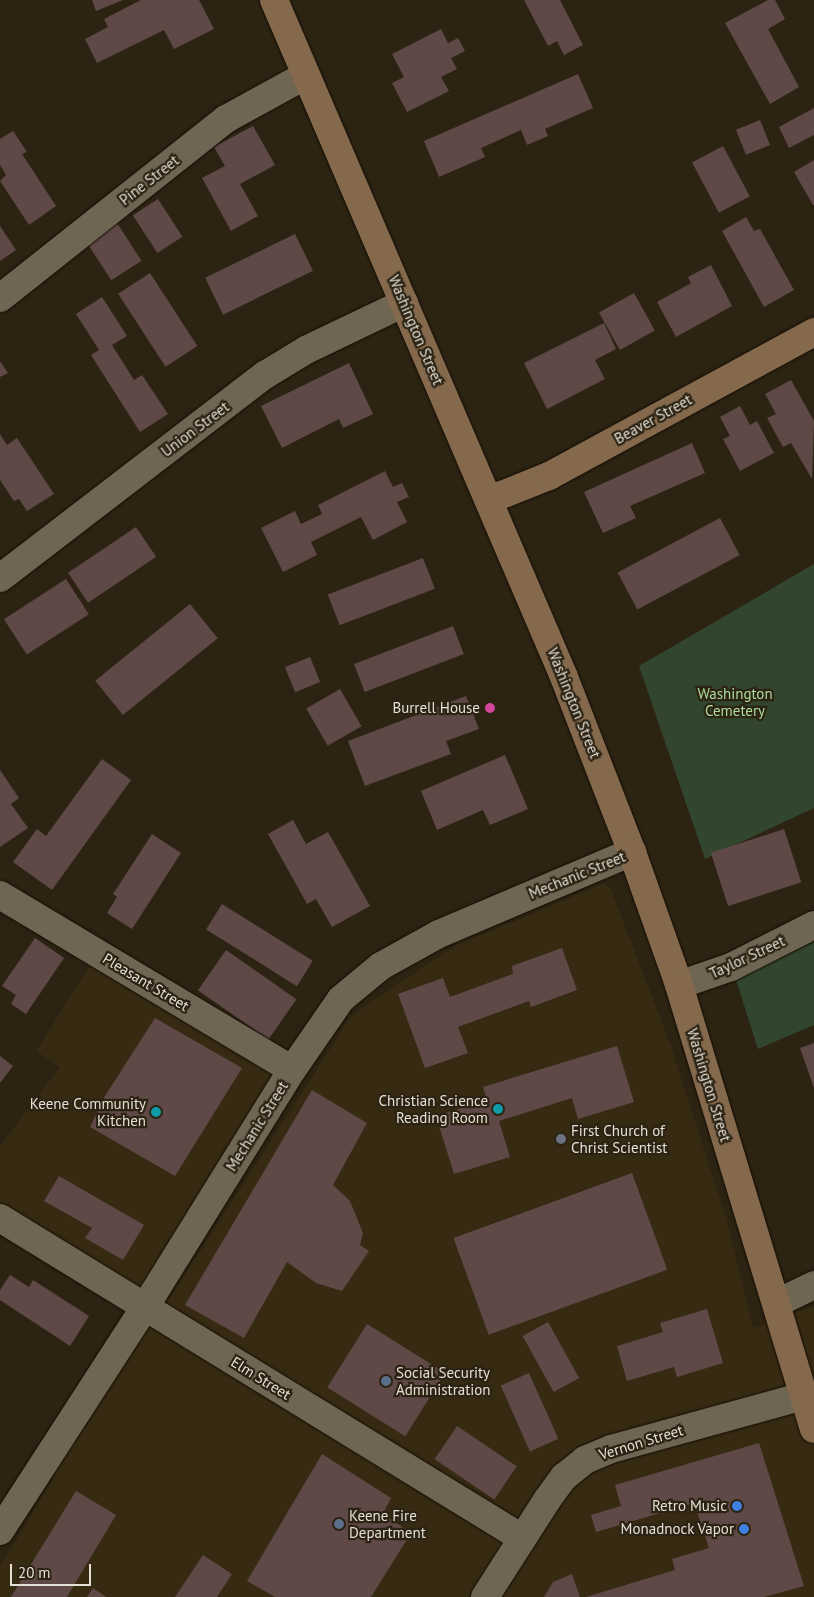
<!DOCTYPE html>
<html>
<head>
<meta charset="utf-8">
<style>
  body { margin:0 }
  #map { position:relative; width:814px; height:1597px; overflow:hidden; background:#2c2313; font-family:"PT Sans",sans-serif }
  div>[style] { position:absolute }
  .built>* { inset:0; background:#362a13 }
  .green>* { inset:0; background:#32452d }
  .building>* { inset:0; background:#5f4947; transform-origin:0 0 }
  .roads { filter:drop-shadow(0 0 1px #140c01) drop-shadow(0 0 1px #140c01) }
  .street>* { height:28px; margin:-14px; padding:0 14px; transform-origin:14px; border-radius:14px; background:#6f6553 }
  .secondary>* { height:28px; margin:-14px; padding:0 14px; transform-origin:14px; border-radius:14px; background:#84694d }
  .dots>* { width:14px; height:14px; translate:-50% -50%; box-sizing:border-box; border:2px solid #2c2313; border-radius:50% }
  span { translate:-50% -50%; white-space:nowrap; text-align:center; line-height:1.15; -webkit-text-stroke:4.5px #2c2313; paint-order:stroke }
  .street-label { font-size:15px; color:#e5dfd5 }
  .park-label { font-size:15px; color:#abde9d }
  .poi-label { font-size:15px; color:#e5dfd5 }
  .right { translate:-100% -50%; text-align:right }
  .left { translate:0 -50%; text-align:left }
  .scale { position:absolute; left:10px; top:1564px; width:81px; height:22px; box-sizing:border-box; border:2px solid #e5dfd5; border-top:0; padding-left:6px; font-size:15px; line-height:18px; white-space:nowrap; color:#e5dfd5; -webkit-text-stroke:4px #2c2313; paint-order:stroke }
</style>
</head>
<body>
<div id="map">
  <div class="built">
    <div style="clip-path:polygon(602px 884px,610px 887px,671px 1046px,727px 1221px,753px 1328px,814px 1306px,814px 1597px,0 1597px,0 1566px,54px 1478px,38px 1468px,109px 1364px,159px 1315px,351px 1016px,455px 946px)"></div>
    <div style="clip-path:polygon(94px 959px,281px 1069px,140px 1291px,0 1204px,0 1146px,60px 1067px,36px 1051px)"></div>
  </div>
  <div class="green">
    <div style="clip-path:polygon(814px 564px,814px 808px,705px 859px,639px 666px)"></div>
    <div style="clip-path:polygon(814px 942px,814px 1025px,758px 1049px,736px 980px)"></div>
  </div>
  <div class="building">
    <div style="clip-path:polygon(92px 0,123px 0,96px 11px)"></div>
    <div style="clip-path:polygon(141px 0,199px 0,214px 29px,174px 49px,164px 30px,97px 63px,85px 39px,108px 27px,104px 19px)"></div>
    <div style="clip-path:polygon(524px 0,560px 0,583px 45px,564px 55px,557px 41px,548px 46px)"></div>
    <div style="clip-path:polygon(768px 0,775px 0,785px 19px,768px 29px,799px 87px,770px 104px,725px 23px)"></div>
    <div style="clip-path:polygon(441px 29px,448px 43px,458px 38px,465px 51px,451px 58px,457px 69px,441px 77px,449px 91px,407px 112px,392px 83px,404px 77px,392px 54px)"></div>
    <div style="clip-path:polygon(578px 74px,593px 108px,545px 129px,548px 136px,527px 145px,521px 130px,481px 148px,485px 157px,439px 177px,424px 141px)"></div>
    <div style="clip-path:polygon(814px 108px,814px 135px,789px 148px,779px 127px)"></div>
    <div style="left:760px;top:120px;width:27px;height:26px;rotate:68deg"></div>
    <div style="clip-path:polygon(253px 126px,275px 165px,240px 184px,258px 216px,231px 231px,202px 178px,225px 166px,214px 147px)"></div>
    <div style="clip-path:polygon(13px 131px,27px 152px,22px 154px,56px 206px,29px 225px,0 181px,6px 175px,0 165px,0 139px)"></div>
    <div style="left:723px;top:146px;width:57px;height:35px;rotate:62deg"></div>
    <div style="clip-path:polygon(814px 160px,814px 205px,813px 205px,794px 172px)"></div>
    <div style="left:158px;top:199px;width:45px;height:30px;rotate:57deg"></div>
    <div style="clip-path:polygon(746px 217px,754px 231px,760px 229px,794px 290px,764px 307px,722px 231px)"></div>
    <div style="left:117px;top:223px;width:45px;height:36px;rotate:57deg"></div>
    <div style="clip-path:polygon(0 226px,16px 250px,0 261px)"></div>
    <div style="left:295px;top:234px;width:41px;height:100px;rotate:64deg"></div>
    <div style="clip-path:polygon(711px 265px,732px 306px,676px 337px,657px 302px,691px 283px,688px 277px)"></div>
    <div style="left:150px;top:273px;width:87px;height:38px;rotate:57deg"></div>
    <div style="left:634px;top:293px;width:43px;height:40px;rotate:61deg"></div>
    <div style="clip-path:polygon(102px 297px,127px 336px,112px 345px,134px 380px,142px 375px,168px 414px,140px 432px,91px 355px,99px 350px,76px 314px)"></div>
    <div style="clip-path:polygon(604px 323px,616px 349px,595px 360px,605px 379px,547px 409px,524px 363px)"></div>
    <div style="clip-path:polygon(0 361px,8px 373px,0 377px)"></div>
    <div style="clip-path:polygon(349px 363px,373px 414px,343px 428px,339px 419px,282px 448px,261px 406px)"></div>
    <div style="clip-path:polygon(791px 380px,814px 421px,812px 479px,791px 443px,783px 447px,767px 418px,776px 414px,765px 394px)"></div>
    <div style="clip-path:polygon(740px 406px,750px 425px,757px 421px,774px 453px,740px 471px,723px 439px,730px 436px,720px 417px)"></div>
    <div style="clip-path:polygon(0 434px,7px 445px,17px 438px,54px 494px,27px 511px,19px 499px,14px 501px,0 480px)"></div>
    <div style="clip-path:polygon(692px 443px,705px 473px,630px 506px,636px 518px,603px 533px,584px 492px)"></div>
    <div style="clip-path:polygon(385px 471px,393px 487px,402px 483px,409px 497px,397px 502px,407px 522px,373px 540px,361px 517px,311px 542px,317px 555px,283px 572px,261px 528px,295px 511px,301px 524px,322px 514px,318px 505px)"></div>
    <div style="left:720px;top:518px;width:42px;height:116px;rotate:62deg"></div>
    <div style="left:136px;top:527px;width:36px;height:82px;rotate:56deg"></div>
    <div style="left:423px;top:558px;width:33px;height:102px;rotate:69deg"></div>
    <div style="left:66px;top:579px;width:42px;height:74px;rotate:57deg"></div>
    <div style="left:190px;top:604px;width:44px;height:122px;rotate:51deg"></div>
    <div style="left:453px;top:626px;width:30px;height:106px;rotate:69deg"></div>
    <div style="left:310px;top:657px;width:27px;height:27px;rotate:68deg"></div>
    <div style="left:340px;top:689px;width:43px;height:39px;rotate:60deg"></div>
    <div style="clip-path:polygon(466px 696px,479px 729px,446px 741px,451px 754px,365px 786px,348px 741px)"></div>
    <div style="clip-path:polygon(505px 755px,528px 809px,490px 825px,483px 810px,437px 830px,421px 791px)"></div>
    <div style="clip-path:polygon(102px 759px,131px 780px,52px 890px,13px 862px,37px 829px,46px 836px)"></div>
    <div style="clip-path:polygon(0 770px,19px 798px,11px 804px,28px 828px,0 847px)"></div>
    <div style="clip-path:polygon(293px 820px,306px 844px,328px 832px,370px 906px,332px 927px,316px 899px,307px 904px,268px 834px)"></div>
    <div style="left:784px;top:829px;width:56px;height:77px;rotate:72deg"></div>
    <div style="clip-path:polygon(152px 834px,181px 853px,132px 929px,107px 913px,117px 897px,113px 894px)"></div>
    <div style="left:222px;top:904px;width:107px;height:30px;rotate:32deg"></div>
    <div style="clip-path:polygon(35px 938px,64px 958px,26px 1014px,11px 1004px,16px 995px,2px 986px)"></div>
    <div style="clip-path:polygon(562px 948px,577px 990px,531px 1007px,529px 1001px,458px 1027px,468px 1053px,425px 1068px,398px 994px,443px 978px,450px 997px,513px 974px,512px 966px)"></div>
    <div style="left:226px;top:950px;width:86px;height:49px;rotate:35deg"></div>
    <div style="clip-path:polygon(155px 1018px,242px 1068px,175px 1176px,90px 1127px,105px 1096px)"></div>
    <div style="clip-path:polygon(814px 1043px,814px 1088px,800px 1048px)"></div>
    <div style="clip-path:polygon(617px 1046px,634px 1102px,578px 1119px,572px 1098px,499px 1121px,510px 1157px,454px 1174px,436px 1116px,487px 1100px,483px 1087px)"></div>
    <div style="clip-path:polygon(0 1056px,13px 1066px,0 1083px)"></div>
    <div style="clip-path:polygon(312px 1090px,367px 1123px,333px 1185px,350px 1201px,363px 1233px,360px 1245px,369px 1251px,342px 1291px,316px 1283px,287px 1262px,244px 1338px,185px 1305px)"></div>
    <div style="left:632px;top:1173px;width:103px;height:190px;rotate:70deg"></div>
    <div style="clip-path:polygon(59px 1176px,144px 1225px,123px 1260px,85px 1238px,92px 1228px,44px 1201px)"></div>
    <div style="clip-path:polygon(10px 1275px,29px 1287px,33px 1280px,89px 1316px,70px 1346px,0 1300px,0 1290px)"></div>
    <div style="clip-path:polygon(707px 1309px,723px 1363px,677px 1377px,674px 1367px,627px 1381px,617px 1346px,663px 1332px,660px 1323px)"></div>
    <div style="left:548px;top:1322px;width:64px;height:29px;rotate:61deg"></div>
    <div style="left:367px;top:1324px;width:92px;height:75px;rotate:32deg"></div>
    <div style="left:529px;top:1373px;width:72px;height:31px;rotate:66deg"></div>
    <div style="left:457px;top:1426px;width:72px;height:40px;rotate:34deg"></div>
    <div style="clip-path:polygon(759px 1443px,804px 1586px,764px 1597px,586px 1597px,675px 1570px,672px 1559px,709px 1548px,694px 1503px,596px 1532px,591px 1515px,621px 1506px,615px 1485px)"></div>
    <div style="clip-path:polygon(322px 1454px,391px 1498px,383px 1514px,411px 1533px,371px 1597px,275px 1597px,247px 1581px)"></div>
    <div style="clip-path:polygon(76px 1491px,116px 1515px,67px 1597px,11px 1597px)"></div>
    <div style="clip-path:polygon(203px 1555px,232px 1574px,217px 1597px,175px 1597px)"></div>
    <div style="clip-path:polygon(572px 1574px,580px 1597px,544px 1597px,553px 1582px)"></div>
    <div style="clip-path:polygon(93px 1588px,106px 1597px,87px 1597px)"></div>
  </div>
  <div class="roads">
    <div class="street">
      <div style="left:0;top:298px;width:288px;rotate:-38.4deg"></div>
      <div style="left:226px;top:119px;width:91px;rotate:-28.8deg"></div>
      <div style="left:0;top:578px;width:334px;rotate:-37.5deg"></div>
      <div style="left:265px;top:375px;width:48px;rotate:-31.4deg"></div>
      <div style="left:306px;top:350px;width:109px;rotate:-25.6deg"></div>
      <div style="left:0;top:895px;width:340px;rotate:30.9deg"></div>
      <div style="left:679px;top:985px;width:55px;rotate:-19.1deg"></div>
      <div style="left:731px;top:967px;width:93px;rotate:-26.8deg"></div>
      <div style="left:0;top:1218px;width:612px;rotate:31.51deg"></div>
      <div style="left:777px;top:1303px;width:41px;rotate:-25.9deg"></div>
      <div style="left:0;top:1531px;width:267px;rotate:-57.1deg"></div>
      <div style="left:145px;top:1307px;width:279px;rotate:-58.2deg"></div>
      <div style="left:292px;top:1070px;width:86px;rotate:-55.4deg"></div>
      <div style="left:341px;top:999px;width:52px;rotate:-39.5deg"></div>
      <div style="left:381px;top:966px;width:66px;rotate:-28.9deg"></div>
      <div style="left:439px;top:934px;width:210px;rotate:-23deg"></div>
      <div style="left:485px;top:1597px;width:115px;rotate:-57.4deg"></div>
      <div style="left:547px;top:1500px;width:29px;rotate:-54deg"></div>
      <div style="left:564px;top:1477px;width:27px;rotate:-39deg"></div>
      <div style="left:585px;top:1460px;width:28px;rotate:-23deg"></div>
      <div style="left:611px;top:1449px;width:200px;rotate:-15.4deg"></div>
    </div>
    <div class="secondary">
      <div style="left:274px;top:0;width:736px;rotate:66.81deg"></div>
      <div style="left:564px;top:677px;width:188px;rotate:68.8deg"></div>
      <div style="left:632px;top:852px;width:141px;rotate:70.5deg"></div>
      <div style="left:679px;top:985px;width:464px;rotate:73.1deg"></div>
      <div style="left:489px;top:500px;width:65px;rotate:-21.8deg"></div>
      <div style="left:549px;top:476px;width:302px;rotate:-28.5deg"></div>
    </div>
  </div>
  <div class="dots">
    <div style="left:490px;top:708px;background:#d1479c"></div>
    <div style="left:498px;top:1109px;background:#0f9aa8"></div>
    <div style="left:156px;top:1112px;background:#0f9aa8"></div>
    <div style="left:561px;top:1139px;background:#6b7280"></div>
    <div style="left:386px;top:1381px;background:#5c6f8a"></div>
    <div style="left:737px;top:1506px;background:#3f7fe0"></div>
    <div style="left:339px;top:1524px;background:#5c6f8a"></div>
    <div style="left:744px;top:1529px;background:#3f7fe0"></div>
  </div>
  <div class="street-label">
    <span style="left:149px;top:180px;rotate:-38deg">Pine Street</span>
    <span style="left:416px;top:330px;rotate:67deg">Washington Street</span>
    <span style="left:653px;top:419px;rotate:-29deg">Beaver Street</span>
    <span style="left:195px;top:429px;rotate:-37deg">Union Street</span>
    <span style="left:574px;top:703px;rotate:68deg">Washington Street</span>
    <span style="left:577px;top:875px;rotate:-22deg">Mechanic Street</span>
    <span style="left:747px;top:957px;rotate:-25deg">Taylor Street</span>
    <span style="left:146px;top:982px;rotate:31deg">Pleasant Street</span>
    <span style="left:709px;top:1085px;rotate:73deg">Washington Street</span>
    <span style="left:257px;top:1126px;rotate:-58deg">Mechanic Street</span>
    <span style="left:261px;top:1378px;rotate:32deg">Elm Street</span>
    <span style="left:641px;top:1442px;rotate:-17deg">Vernon Street</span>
  </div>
  <div class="park-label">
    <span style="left:735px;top:702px">Washington<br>Cemetery</span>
  </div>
  <div class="poi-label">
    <span class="right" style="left:480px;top:708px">Burrell House</span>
    <span class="right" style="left:488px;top:1109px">Christian Science<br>Reading Room</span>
    <span class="right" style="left:146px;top:1112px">Keene Community<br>Kitchen</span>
    <span class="left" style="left:571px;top:1139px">First Church of<br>Christ Scientist</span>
    <span class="left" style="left:396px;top:1381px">Social Security<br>Administration</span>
    <span class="right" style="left:727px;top:1506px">Retro Music</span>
    <span class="left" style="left:349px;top:1524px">Keene Fire<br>Department</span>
    <span class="right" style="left:734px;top:1529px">Monadnock Vapor</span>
  </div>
  <div class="scale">20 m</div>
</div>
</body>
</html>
